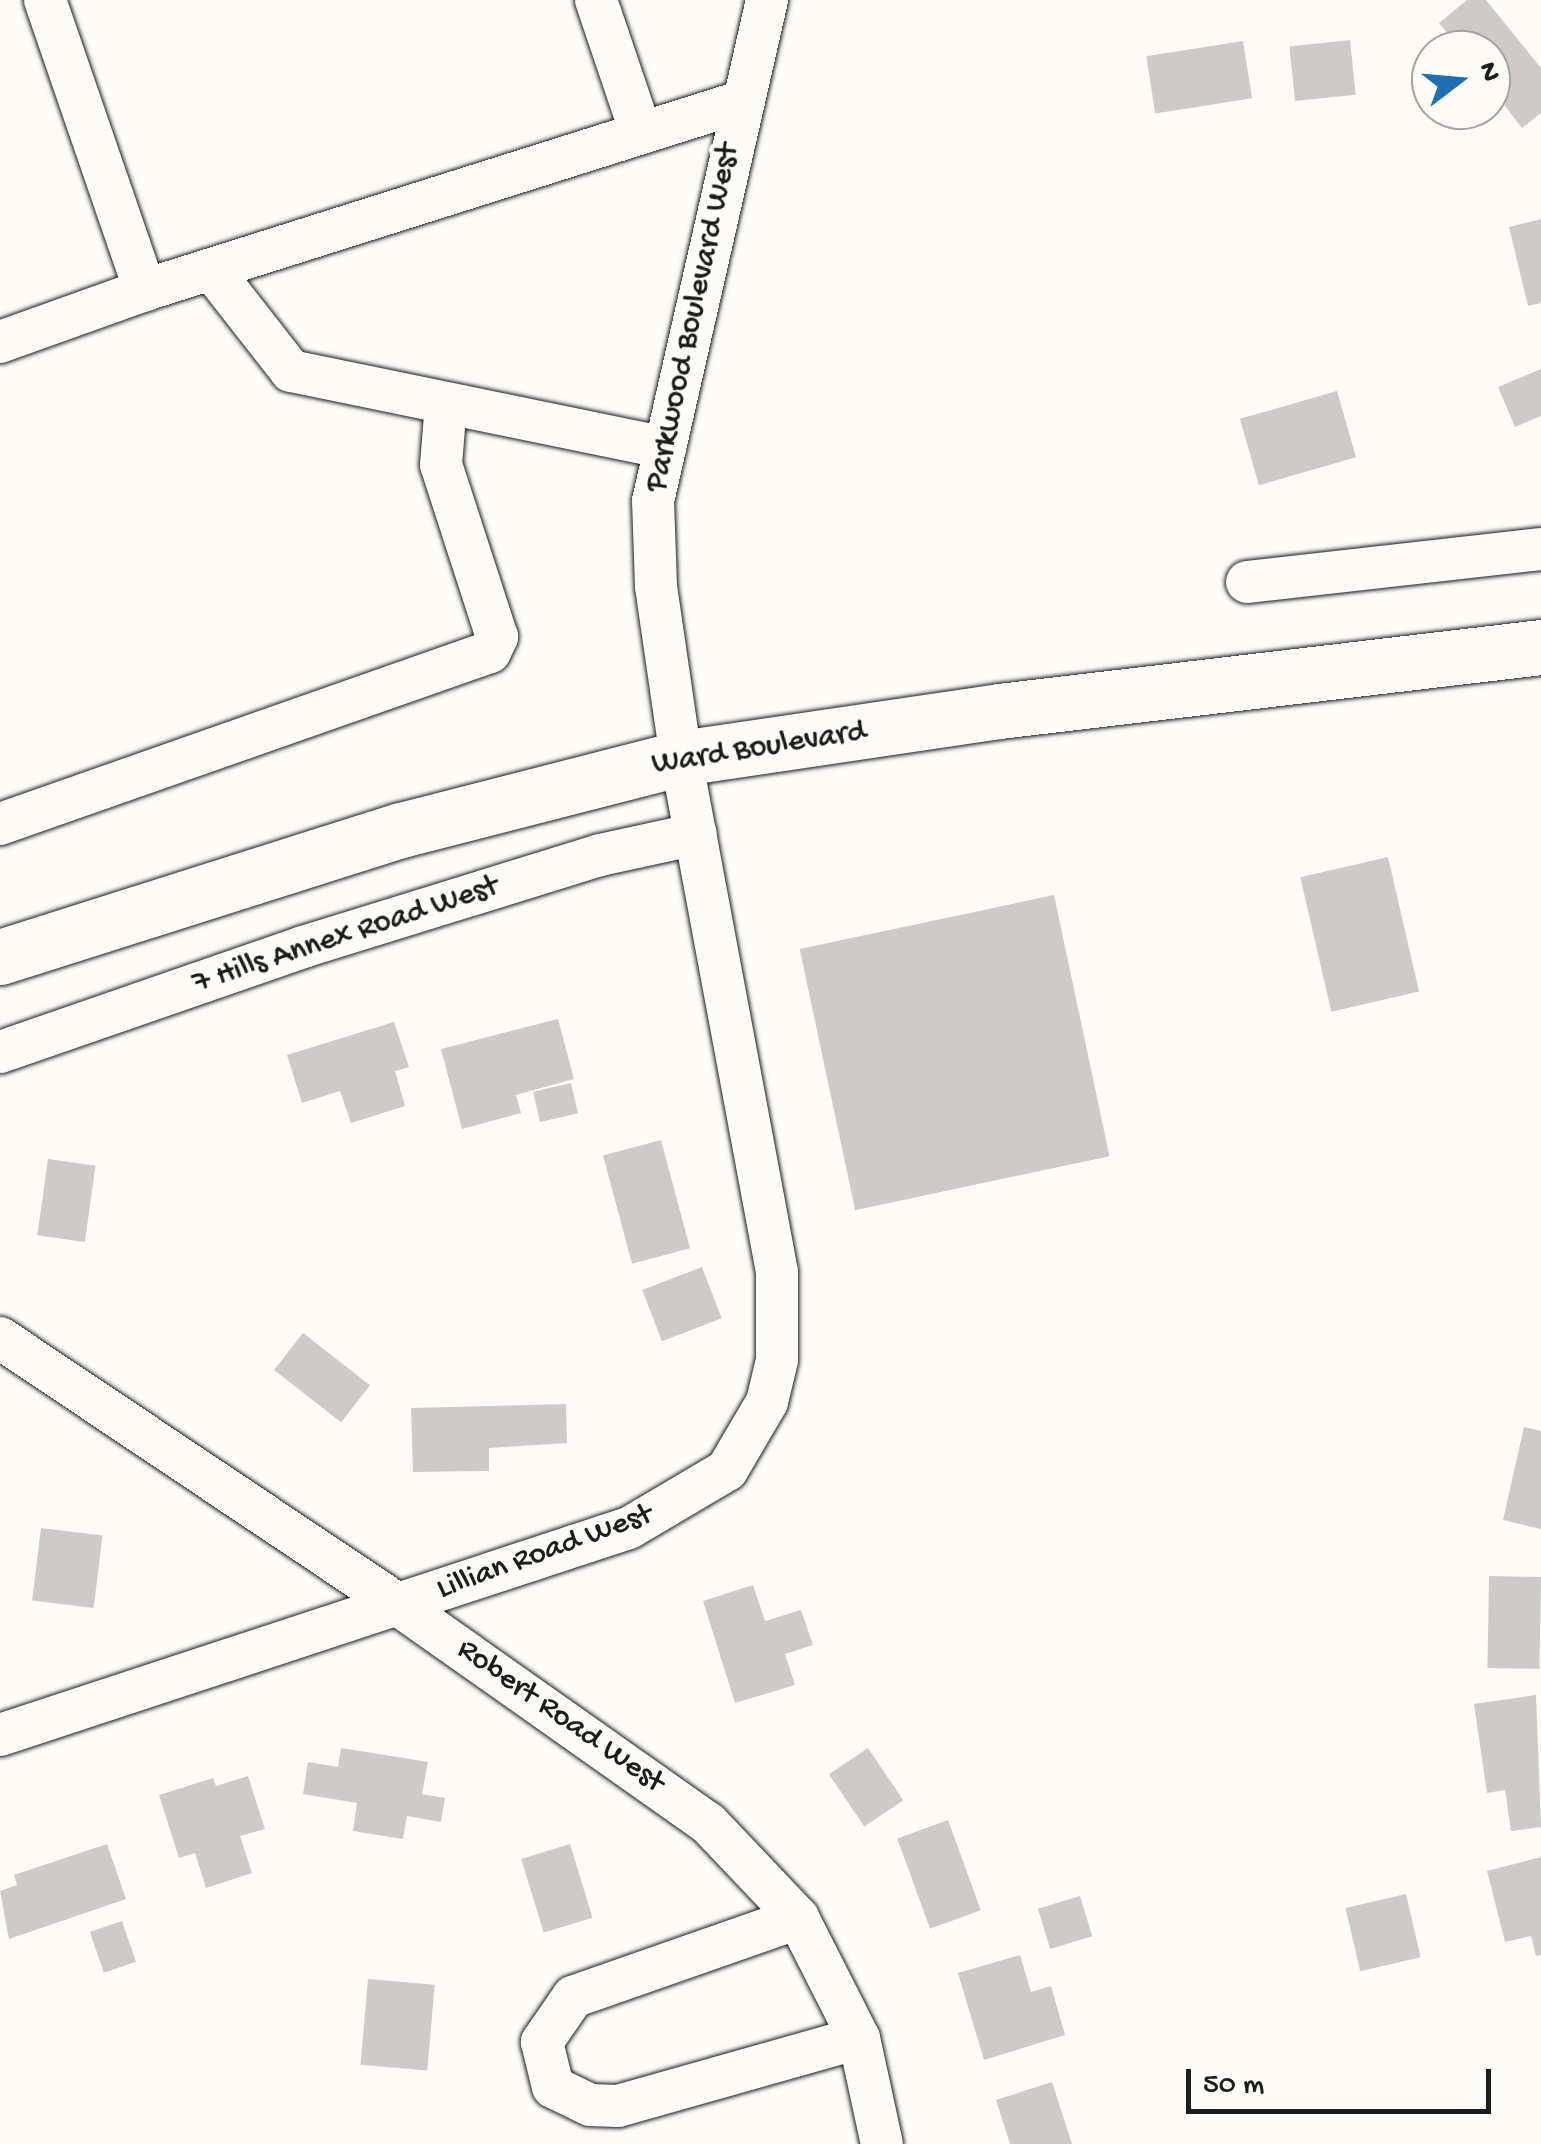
<!DOCTYPE html>
<html>
<head>
<meta charset="utf-8">
<style>
  body { margin:0 }
  #map { position:relative; width:1541px; height:2144px; overflow:hidden; background:#fdfcf7; font-family:"Gochi Hand",sans-serif }
  div>[style] { position:absolute }
  .building>* { inset:0; background:#cccbc8; transform-origin:0 0 }
  .roads { filter:drop-shadow(0 0 2px #1c1c1c) drop-shadow(0 0 2px #1c1c1c) }
  .minor>* { height:42px; margin:-21px; padding:0 21px; transform-origin:21px; border-radius:21px; background:#fdfcf7 }
  .major>* { height:55px; margin:-27.5px; padding:0 27.5px; transform-origin:27.5px; border-radius:27.5px; background:#fdfcf7 }
  span { translate:-50% -50%; white-space:nowrap; text-align:center; line-height:1.15; -webkit-text-stroke:10px #fdfcf7; paint-order:stroke }
  .street-label { font-size:32px; color:#1c1c1c }
  .north { position:absolute; left:1411px; top:30px; width:100px; height:100px; box-sizing:border-box; background:#fdfcf7; border:2px solid #a3a29f; border-radius:50%; rotate:74deg; font-size:28px; font-weight:700; line-height:40px; text-align:center; color:#1c1c1c }
  .north::after { content:''; display:block; margin:auto; width:35px; height:45px; background:#1f6fb2; clip-path:polygon(50% 0,100% 100%,50% 72%,0 100%) }
  .scale { position:absolute; left:1186px; top:2069px; width:305px; height:45px; box-sizing:border-box; border:5px solid #1c1c1c; border-top:0; padding-left:12px; font-size:30px; line-height:35px; white-space:nowrap; color:#1c1c1c; -webkit-text-stroke:8px #fdfcf7; paint-order:stroke }
</style>
</head>
<body>
<div id="map">
  <div class="building">
    <div style="clip-path:polygon(1467px 0,1486px 0,1541px 68px,1541px 113px,1522px 128px,1491px 88px,1491px 50px,1461px 50px,1439px 23px)"></div>
    <div style="left:1350px;top:40px;width:55px;height:61px;rotate:84deg"></div>
    <div style="left:1243px;top:41px;width:58px;height:98px;rotate:81deg"></div>
    <div style="clip-path:polygon(1541px 219px,1541px 303px,1528px 306px,1509px 227px)"></div>
    <div style="clip-path:polygon(1541px 369px,1541px 416px,1515px 427px,1498px 387px)"></div>
    <div style="left:1337px;top:391px;width:69px;height:101px;rotate:74deg"></div>
    <div style="left:1388px;top:857px;width:138px;height:90px;rotate:77deg"></div>
    <div style="left:1054px;top:895px;width:267px;height:260px;rotate:78deg"></div>
    <div style="clip-path:polygon(558px 1019px,574px 1079px,516px 1095px,521px 1113px,462px 1129px,441px 1049px)"></div>
    <div style="clip-path:polygon(394px 1022px,409px 1067px,395px 1071px,405px 1106px,351px 1123px,340px 1091px,302px 1103px,287px 1055px)"></div>
    <div style="left:571px;top:1083px;width:31px;height:39px;rotate:77deg"></div>
    <div style="left:661px;top:1140px;width:112px;height:60px;rotate:75deg"></div>
    <div style="left:48px;top:1159px;width:48px;height:77px;rotate:8deg"></div>
    <div style="left:702px;top:1267px;width:55px;height:64px;rotate:69deg"></div>
    <div style="left:303px;top:1333px;width:85px;height:47px;rotate:38deg"></div>
    <div style="clip-path:polygon(566px 1404px,567px 1443px,489px 1448px,489px 1471px,413px 1472px,411px 1408px)"></div>
    <div style="clip-path:polygon(1524px 1427px,1541px 1431px,1541px 1529px,1503px 1520px)"></div>
    <div style="left:41px;top:1528px;width:62px;height:73px;rotate:7deg"></div>
    <div style="left:1489px;top:1576px;width:52px;height:92px;rotate:1deg"></div>
    <div style="clip-path:polygon(753px 1585px,765px 1621px,801px 1610px,813px 1645px,785px 1654px,795px 1685px,735px 1703px,703px 1601px)"></div>
    <div style="clip-path:polygon(1536px 1695px,1541px 1827px,1511px 1831px,1505px 1790px,1487px 1793px,1474px 1704px)"></div>
    <div style="clip-path:polygon(341px 1748px,428px 1762px,422px 1794px,445px 1798px,441px 1822px,407px 1816px,403px 1839px,353px 1831px,357px 1803px,303px 1794px,308px 1762px,338px 1767px)"></div>
    <div style="left:868px;top:1748px;width:63px;height:47px;rotate:56deg"></div>
    <div style="clip-path:polygon(248px 1776px,265px 1829px,240px 1836px,252px 1873px,206px 1888px,195px 1853px,179px 1858px,159px 1795px,213px 1778px,216px 1786px)"></div>
    <div style="left:948px;top:1820px;width:96px;height:54px;rotate:70deg"></div>
    <div style="clip-path:polygon(107px 1844px,126px 1899px,9px 1939px,0 1891px,17px 1885px,14px 1875px)"></div>
    <div style="left:570px;top:1844px;width:77px;height:51px;rotate:73deg"></div>
    <div style="clip-path:polygon(1541px 1857px,1541px 1955px,1536px 1956px,1531px 1936px,1505px 1942px,1487px 1871px)"></div>
    <div style="left:1406px;top:1894px;width:65px;height:62px;rotate:77deg"></div>
    <div style="left:1080px;top:1896px;width:42px;height:44px;rotate:73deg"></div>
    <div style="left:122px;top:1921px;width:43px;height:34px;rotate:71deg"></div>
    <div style="clip-path:polygon(1020px 1955px,1031px 1992px,1051px 1986px,1065px 2035px,984px 2060px,958px 1973px)"></div>
    <div style="left:368px;top:1979px;width:67px;height:86px;rotate:5deg"></div>
    <div style="clip-path:polygon(1052px 2082px,1072px 2144px,1010px 2144px,996px 2100px)"></div>
  </div>
  <div class="roads">
    <div class="minor">
      <div style="left:45px;top:0;width:307px;rotate:71deg"></div>
      <div style="left:145px;top:290px;width:624px;rotate:-17.53deg"></div>
      <div style="left:596px;top:0;width:140px;rotate:71.3deg"></div>
      <div style="left:212px;top:270px;width:128px;rotate:52deg"></div>
      <div style="left:291px;top:371px;width:382px;rotate:11.6deg"></div>
      <div style="left:0;top:342px;width:154px;rotate:-19.7deg"></div>
      <div style="left:1247px;top:582px;width:296px;rotate:-6.4deg"></div>
      <div style="left:0;top:824px;width:519px;rotate:-19.34deg"></div>
      <div style="left:490px;top:652px;width:17px;rotate:-65deg"></div>
      <div style="left:497px;top:637px;width:181px;rotate:-108deg"></div>
      <div style="left:441px;top:465px;width:62px;rotate:-85.4deg"></div>
      <div style="left:0;top:1052px;width:321px;rotate:-19.1deg"></div>
      <div style="left:303px;top:947px;width:311px;rotate:-17.2deg"></div>
      <div style="left:600px;top:855px;width:98px;rotate:-12.3deg"></div>
      <div style="left:0;top:1338px;width:481px;rotate:33.8deg"></div>
      <div style="left:400px;top:1606px;width:377px;rotate:35.2deg"></div>
      <div style="left:708px;top:1823px;width:131px;rotate:46.5deg"></div>
      <div style="left:798px;top:1918px;width:135px;rotate:63.1deg"></div>
      <div style="left:859px;top:2038px;width:108px;rotate:77.8deg"></div>
      <div style="left:0;top:1735px;width:662px;rotate:-18.22deg"></div>
      <div style="left:629px;top:1528px;width:114px;rotate:-30.6deg"></div>
      <div style="left:727px;top:1470px;width:79px;rotate:-59.5deg"></div>
      <div style="left:767px;top:1402px;width:43px;rotate:-76.6deg"></div>
      <div style="left:777px;top:1360px;width:88px;rotate:-90deg"></div>
      <div style="left:777px;top:1272px;width:523px;rotate:-100.58deg"></div>
      <div style="left:681px;top:758px;width:174px;rotate:-98.3deg"></div>
      <div style="left:656px;top:586px;width:85px;rotate:-92deg"></div>
      <div style="left:653px;top:501px;width:514px;rotate:-77.18deg"></div>
      <div style="left:798px;top:1918px;width:238px;rotate:160.7deg"></div>
      <div style="left:573px;top:1997px;width:55px;rotate:124.6deg"></div>
      <div style="left:542px;top:2042px;width:46px;rotate:76.3deg"></div>
      <div style="left:553px;top:2087px;width:41px;rotate:25.9deg"></div>
      <div style="left:590px;top:2105px;width:28px;rotate:2deg"></div>
      <div style="left:618px;top:2106px;width:250px;rotate:-15.8deg"></div>
    </div>
    <div class="major">
      <div style="left:0;top:957px;width:421px;rotate:-17.6deg"></div>
      <div style="left:401px;top:830px;width:289px;rotate:-14.4deg"></div>
      <div style="left:681px;top:758px;width:321px;rotate:-8.4deg"></div>
      <div style="left:999px;top:711px;width:546px;rotate:-6.73deg"></div>
    </div>
  </div>
  <div class="street-label">
    <span style="left:694px;top:318px;rotate:-78deg">Parkwood Boulevard West</span>
    <span style="left:759px;top:749px;rotate:-9deg">Ward Boulevard</span>
    <span style="left:346px;top:936px;rotate:-18deg">7 Hills Annex Road West</span>
    <span style="left:545px;top:1553px;rotate:-20deg">Lillian Road West</span>
    <span style="left:560px;top:1717px;rotate:35deg">Robert Road West</span>
  </div>
  <div class="north">N</div>
  <div class="scale">50 m</div>
</div>
</body>
</html>
